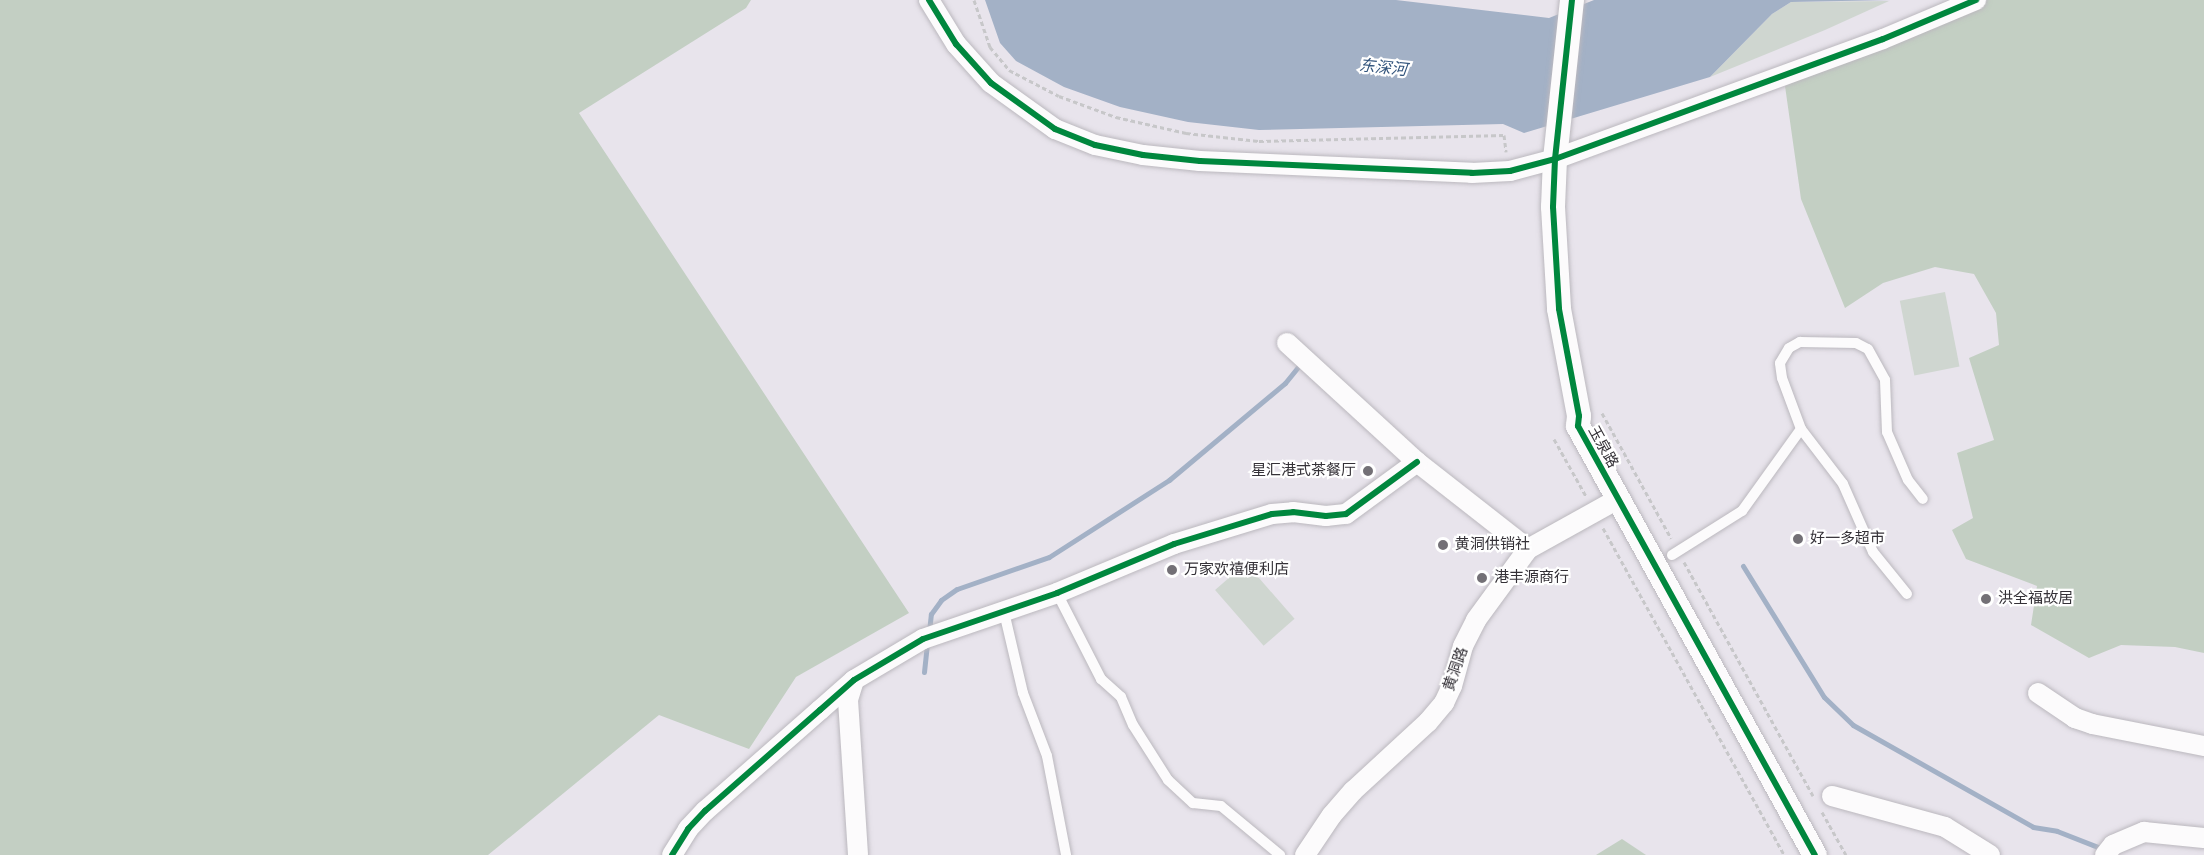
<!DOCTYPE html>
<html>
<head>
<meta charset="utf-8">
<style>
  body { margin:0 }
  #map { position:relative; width:2204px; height:855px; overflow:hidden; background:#e8e4ec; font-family:"DejaVu Sans","Noto Sans SC",sans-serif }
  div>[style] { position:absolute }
  .green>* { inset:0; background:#cfd6d0; transform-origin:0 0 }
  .forest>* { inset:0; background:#c3cfc3 }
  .water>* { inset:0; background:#a3b1c6 }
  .stream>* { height:5px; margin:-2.5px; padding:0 2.5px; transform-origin:2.5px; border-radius:2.5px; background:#a3b1c6 }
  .path>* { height:3px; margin-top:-1.5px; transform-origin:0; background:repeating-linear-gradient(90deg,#c7c7c9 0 4.5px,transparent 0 7.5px) }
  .roads { filter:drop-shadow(0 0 2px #bbb8be) drop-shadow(0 0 2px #bbb8be) }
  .service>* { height:10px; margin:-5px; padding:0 5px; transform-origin:5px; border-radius:5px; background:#fcfbfc }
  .minor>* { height:20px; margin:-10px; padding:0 10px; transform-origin:10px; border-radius:10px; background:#fcfbfc }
  .tertiary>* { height:24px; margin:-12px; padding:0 12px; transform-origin:12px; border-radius:12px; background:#fcfbfc }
  .cycleway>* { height:6px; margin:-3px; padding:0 3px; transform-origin:3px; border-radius:3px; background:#00873e }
  .dots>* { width:16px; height:16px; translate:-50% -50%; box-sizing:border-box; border:3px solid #fff; border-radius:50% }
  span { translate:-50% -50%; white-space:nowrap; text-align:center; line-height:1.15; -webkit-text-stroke:4.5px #fff; paint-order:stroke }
  .street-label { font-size:15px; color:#343137 }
  .poi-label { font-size:15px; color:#343137 }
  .right { translate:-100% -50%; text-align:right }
  .left { translate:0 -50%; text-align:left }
  .water-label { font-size:16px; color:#32547c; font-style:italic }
</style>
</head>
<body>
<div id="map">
  <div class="green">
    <div style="clip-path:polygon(1889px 1px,1825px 30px,1710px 77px,1772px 14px,1791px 2px)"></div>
    <div style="left:1945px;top:292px;width:76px;height:46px;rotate:79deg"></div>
    <div style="left:1246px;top:563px;width:74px;height:41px;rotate:49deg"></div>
  </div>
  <div class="forest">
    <div style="clip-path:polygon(0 0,751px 0,746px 8px,579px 113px,909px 613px,796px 677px,749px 749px,659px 715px,488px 855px,0 855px)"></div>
    <div style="clip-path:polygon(1979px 0,2204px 0,2204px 653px,2175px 647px,2121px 645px,2089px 658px,2031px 625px,2037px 586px,1966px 559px,1952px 530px,1973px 518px,1957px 453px,1994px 440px,1969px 358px,1999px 345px,1996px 313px,1974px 274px,1935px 267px,1883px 283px,1845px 308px,1801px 199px,1785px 86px)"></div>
    <div style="clip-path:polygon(1622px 839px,1646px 855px,1596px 855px)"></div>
  </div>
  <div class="water">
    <div style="clip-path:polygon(985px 0,1396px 0,1549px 18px,1594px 0,1892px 0,1791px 2px,1772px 14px,1710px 77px,1524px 133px,1503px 124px,1259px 130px,1188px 122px,1120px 107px,1064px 87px,1016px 61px,1000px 43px)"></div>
  </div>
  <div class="stream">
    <div style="left:1743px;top:566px;width:154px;rotate:58.3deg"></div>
    <div style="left:1824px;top:697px;width:40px;rotate:44deg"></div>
    <div style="left:1853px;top:725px;width:207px;rotate:29.5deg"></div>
    <div style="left:2033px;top:827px;width:24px;rotate:9deg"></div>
    <div style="left:2057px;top:831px;width:49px;rotate:21.4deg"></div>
    <div style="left:929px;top:632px;width:18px;rotate:-84deg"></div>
    <div style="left:931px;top:614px;width:17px;rotate:-54deg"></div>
    <div style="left:941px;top:600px;width:19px;rotate:-35deg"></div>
    <div style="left:957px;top:589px;width:97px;rotate:-19.2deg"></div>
    <div style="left:1049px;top:557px;width:143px;rotate:-32.7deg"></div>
    <div style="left:1169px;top:480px;width:151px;rotate:-39.9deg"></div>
    <div style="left:1285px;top:383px;width:28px;rotate:-51deg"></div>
    <div style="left:924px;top:672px;width:28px;rotate:-84deg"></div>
  </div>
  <div class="path">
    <div style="left:974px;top:0;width:50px;rotate:71.2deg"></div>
    <div style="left:990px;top:47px;width:30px;rotate:50deg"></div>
    <div style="left:1009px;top:70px;width:56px;rotate:27.5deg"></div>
    <div style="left:1059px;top:96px;width:61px;rotate:20.2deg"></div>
    <div style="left:1116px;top:117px;width:72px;rotate:12.9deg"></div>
    <div style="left:1186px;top:133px;width:73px;rotate:6.3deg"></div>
    <div style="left:1259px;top:141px;width:245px;rotate:-1.4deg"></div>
    <div style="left:1504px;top:135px;width:17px;rotate:83deg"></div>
    <div style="left:1602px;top:413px;width:143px;rotate:61.1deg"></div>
    <div style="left:1554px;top:439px;width:65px;rotate:60.7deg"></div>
    <div style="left:1603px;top:528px;width:374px;rotate:61deg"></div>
    <div style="left:1684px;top:562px;width:267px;rotate:61.1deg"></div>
    <div style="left:1822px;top:812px;width:49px;rotate:60.8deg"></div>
  </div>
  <div class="roads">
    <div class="service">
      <div style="left:1801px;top:429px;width:69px;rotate:52.6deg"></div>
      <div style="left:1843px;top:484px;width:74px;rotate:66.2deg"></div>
      <div style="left:1873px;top:552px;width:54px;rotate:51deg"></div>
      <div style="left:1672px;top:555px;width:83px;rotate:-32.2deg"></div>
      <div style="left:1742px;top:511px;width:101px;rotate:-54.3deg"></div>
      <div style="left:1801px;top:429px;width:54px;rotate:-110.4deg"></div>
      <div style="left:1782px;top:378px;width:15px;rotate:-98deg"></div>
      <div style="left:1780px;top:363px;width:17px;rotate:-59deg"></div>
      <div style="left:1789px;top:348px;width:13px;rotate:-29deg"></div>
      <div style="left:1800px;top:342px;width:56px;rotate:1deg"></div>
      <div style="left:1856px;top:343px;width:13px;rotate:27deg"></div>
      <div style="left:1868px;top:349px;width:35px;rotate:61deg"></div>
      <div style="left:1885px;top:380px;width:52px;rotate:87.8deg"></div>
      <div style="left:1887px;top:432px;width:52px;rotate:66.4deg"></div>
      <div style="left:1908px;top:480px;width:24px;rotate:52deg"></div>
      <div style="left:1057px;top:593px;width:97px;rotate:62.9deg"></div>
      <div style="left:1101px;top:679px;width:27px;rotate:42deg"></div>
      <div style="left:1121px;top:697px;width:30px;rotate:67deg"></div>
      <div style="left:1133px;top:725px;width:65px;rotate:57.5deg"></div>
      <div style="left:1168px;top:780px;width:34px;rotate:43deg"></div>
      <div style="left:1193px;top:803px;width:28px;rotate:6deg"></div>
      <div style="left:1221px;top:806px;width:77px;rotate:39.7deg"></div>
      <div style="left:1004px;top:612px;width:83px;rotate:76.8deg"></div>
      <div style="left:1023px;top:693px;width:67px;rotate:69.1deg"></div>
      <div style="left:1047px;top:756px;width:101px;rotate:79.1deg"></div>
    </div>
    <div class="minor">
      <div style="left:929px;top:0;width:52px;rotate:58.5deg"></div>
      <div style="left:956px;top:44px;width:52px;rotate:48.1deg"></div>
      <div style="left:991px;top:83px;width:79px;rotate:35.7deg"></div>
      <div style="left:1055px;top:129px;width:43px;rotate:21.8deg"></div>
      <div style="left:1095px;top:145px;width:49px;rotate:11.8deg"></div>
      <div style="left:1143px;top:155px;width:57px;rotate:6deg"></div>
      <div style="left:1200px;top:161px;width:272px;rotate:2.5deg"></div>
      <div style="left:1472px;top:173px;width:38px;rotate:-3deg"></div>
      <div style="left:1510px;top:171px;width:47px;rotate:-14.9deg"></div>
      <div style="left:1555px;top:159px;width:349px;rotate:-20.1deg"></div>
      <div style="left:1883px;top:39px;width:101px;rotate:-22.8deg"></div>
      <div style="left:1287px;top:343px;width:176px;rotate:42.5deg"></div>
      <div style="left:1417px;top:462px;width:141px;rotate:38.1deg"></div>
      <div style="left:854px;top:680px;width:21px;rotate:107deg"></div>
      <div style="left:848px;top:700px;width:155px;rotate:86.3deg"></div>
      <div style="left:2038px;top:693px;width:45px;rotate:34deg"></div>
      <div style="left:2075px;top:718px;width:18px;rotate:19deg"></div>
      <div style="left:2092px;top:724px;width:114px;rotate:11.1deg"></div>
      <div style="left:1832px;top:796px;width:117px;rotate:15.3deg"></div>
      <div style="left:1945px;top:827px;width:53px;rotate:31.9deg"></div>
      <div style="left:672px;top:855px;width:31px;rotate:-58deg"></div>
      <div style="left:688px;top:829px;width:25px;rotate:-47deg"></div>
      <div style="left:705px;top:811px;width:153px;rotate:-41.3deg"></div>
      <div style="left:820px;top:710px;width:45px;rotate:-41.4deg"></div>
      <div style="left:854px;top:680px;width:80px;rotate:-30.7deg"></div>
      <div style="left:923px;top:639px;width:142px;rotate:-18.9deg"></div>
      <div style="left:1057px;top:593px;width:127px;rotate:-22.7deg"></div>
      <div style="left:1174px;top:544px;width:102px;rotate:-17deg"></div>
      <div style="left:1272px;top:514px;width:21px;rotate:-5deg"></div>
      <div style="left:1293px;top:512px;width:33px;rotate:7deg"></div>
      <div style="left:1326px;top:516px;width:20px;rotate:-6deg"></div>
      <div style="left:1346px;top:514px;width:88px;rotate:-36.2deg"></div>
      <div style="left:1305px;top:855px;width:48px;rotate:-56deg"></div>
      <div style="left:1332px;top:815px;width:32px;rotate:-49deg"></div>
      <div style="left:1353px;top:791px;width:102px;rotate:-42.6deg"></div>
      <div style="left:1428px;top:722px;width:25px;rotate:-50deg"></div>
      <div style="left:1444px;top:703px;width:19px;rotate:-65deg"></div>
      <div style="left:1452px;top:686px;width:41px;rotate:-74.6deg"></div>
      <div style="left:1463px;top:646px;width:29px;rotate:-63deg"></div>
      <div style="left:1476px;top:620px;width:88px;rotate:-53.8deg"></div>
      <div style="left:1528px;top:549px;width:103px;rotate:-29.1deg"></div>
      <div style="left:2105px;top:855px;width:13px;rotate:-51deg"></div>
      <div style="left:2113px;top:845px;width:34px;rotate:-23deg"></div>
      <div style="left:2144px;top:832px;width:60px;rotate:5.7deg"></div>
    </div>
    <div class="tertiary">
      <div style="left:1572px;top:0;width:160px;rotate:96.1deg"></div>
      <div style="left:1555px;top:159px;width:48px;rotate:92.4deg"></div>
      <div style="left:1553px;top:207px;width:102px;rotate:86.6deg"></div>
      <div style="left:1559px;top:309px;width:109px;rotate:79.4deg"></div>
      <div style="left:1579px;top:416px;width:10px;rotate:96deg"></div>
      <div style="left:1578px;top:426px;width:490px;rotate:61.1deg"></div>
    </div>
  </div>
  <div class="cycleway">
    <div style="left:929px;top:0;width:52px;rotate:58.5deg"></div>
    <div style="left:956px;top:44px;width:52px;rotate:48.1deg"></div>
    <div style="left:991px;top:83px;width:79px;rotate:35.7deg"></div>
    <div style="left:1055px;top:129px;width:43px;rotate:21.8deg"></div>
    <div style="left:1095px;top:145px;width:49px;rotate:11.8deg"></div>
    <div style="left:1143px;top:155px;width:57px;rotate:6deg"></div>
    <div style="left:1200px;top:161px;width:272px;rotate:2.5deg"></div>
    <div style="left:1472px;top:173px;width:38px;rotate:-3deg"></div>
    <div style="left:1510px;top:171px;width:47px;rotate:-14.9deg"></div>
    <div style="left:1555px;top:159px;width:349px;rotate:-20.1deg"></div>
    <div style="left:1883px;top:39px;width:101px;rotate:-22.8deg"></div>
    <div style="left:1572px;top:0;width:160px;rotate:96.1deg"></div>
    <div style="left:1555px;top:159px;width:48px;rotate:92.4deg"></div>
    <div style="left:1553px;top:207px;width:102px;rotate:86.6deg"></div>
    <div style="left:1559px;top:309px;width:109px;rotate:79.4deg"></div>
    <div style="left:1579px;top:416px;width:10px;rotate:96deg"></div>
    <div style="left:1578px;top:426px;width:490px;rotate:61.1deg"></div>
    <div style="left:672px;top:855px;width:31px;rotate:-58deg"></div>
    <div style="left:688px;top:829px;width:25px;rotate:-47deg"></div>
    <div style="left:705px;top:811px;width:153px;rotate:-41.3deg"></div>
    <div style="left:820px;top:710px;width:45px;rotate:-41.4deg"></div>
    <div style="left:854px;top:680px;width:80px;rotate:-30.7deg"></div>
    <div style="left:923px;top:639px;width:142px;rotate:-18.9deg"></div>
    <div style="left:1057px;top:593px;width:127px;rotate:-22.7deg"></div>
    <div style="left:1174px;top:544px;width:102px;rotate:-17deg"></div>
    <div style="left:1272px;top:514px;width:21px;rotate:-5deg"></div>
    <div style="left:1293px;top:512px;width:33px;rotate:7deg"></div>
    <div style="left:1326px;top:516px;width:20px;rotate:-6deg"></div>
    <div style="left:1346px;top:514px;width:88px;rotate:-36.2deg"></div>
  </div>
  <div class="dots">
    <div style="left:1368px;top:471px;background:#737076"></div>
    <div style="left:1798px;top:539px;background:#737076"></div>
    <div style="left:1443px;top:545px;background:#737076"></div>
    <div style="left:1172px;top:570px;background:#737076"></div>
    <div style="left:1482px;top:578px;background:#737076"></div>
    <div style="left:1986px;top:599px;background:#737076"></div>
  </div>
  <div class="street-label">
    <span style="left:1603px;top:447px;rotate:61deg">玉泉路</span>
    <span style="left:1456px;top:669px;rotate:-71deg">黄洞路</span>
  </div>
  <div class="poi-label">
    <span class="right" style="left:1356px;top:471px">星汇港式茶餐厅</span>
    <span class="left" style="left:1810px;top:539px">好一多超市</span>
    <span class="left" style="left:1455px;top:545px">黄洞供销社</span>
    <span class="left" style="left:1184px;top:570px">万家欢禧便利店</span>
    <span class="left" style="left:1494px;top:578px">港丰源商行</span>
    <span class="left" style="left:1998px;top:599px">洪全福故居</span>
  </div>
  <div class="water-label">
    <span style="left:1383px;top:68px;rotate:6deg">东深河</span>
  </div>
</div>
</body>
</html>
